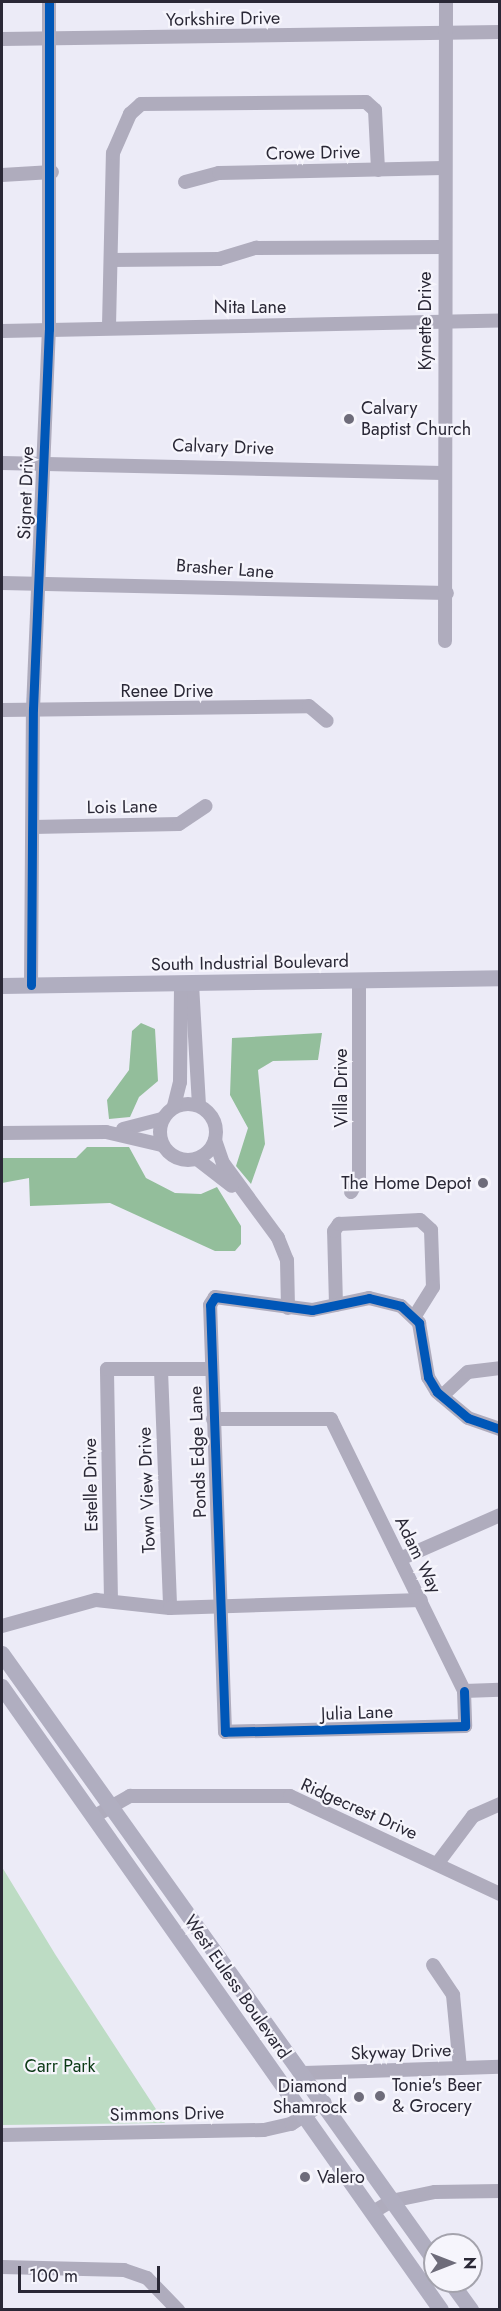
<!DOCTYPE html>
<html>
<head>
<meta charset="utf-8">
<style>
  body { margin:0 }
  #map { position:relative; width:501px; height:2311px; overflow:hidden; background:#ecebf7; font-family:Jost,sans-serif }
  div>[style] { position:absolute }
  .green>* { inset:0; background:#bddcc4 }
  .water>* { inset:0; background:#93be9b }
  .minor>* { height:14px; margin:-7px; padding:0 7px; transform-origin:7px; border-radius:7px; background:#afacbd }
  .minor>.ring { margin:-7px; padding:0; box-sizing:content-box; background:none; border:14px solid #afacbd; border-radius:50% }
  .major>* { height:16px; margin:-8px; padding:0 8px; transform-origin:8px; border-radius:8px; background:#b0aec0 }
  .cycleway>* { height:9px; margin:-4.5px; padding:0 4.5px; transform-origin:4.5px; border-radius:4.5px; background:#0057b8 }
  .dots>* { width:16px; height:16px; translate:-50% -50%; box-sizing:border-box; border:3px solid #f6f5fc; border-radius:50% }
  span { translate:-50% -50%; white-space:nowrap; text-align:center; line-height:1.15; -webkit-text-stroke:4.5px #f6f5fc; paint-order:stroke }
  .street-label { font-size:18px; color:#2a2836 }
  .poi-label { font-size:18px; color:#2a2836 }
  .left { translate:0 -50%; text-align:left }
  .right { translate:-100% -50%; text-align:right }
  .park-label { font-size:18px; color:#0b3915 }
  .frame { position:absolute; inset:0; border:3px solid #2a2836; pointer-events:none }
  .north { position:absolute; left:423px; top:2233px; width:60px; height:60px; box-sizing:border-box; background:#f6f5fc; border:2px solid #a4a3ad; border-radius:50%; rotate:90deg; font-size:16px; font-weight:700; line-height:24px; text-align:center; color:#2a2836 }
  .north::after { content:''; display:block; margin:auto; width:21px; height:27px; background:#6e6c7a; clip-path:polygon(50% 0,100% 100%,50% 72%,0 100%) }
  .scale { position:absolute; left:18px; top:2266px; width:142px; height:27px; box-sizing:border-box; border:3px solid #2a2836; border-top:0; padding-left:8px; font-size:18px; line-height:21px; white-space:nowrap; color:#2a2836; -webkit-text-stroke:4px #f6f5fc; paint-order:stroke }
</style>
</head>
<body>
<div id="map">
  <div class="green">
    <div style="clip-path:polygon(2px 1867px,55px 1954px,165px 2123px,2px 2125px)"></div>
  </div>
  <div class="water">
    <div style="clip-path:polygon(141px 1023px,155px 1029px,158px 1081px,139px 1097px,130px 1117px,109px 1119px,107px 1100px,129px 1070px,132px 1031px)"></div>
    <div style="clip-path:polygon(322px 1033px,318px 1060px,273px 1061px,258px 1070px,265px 1144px,251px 1184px,236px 1166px,248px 1128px,230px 1095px,232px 1038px)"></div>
    <div style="clip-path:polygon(87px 1147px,129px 1147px,146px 1178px,175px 1193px,201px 1194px,217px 1187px,241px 1226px,241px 1244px,235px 1251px,215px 1251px,110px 1203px,30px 1206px,29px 1178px,2px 1183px,2px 1158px,76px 1158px)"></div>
  </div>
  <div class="minor">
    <div style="left:2px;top:39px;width:498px;rotate:-0.8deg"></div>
    <div style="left:2px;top:175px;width:50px;rotate:-3.4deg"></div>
    <div style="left:185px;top:182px;width:35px;rotate:-15deg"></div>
    <div style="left:219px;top:173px;width:224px;rotate:-1.3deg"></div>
    <div style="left:111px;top:260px;width:108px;rotate:-0.5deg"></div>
    <div style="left:219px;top:259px;width:39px;rotate:-17deg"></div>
    <div style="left:256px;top:248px;width:187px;rotate:-0.3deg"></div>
    <div style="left:109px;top:326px;width:173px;rotate:-88.7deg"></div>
    <div style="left:113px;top:153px;width:43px;rotate:-66.4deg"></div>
    <div style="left:130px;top:114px;width:15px;rotate:-42deg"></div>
    <div style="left:141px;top:104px;width:225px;rotate:-0.5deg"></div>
    <div style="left:366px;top:102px;width:12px;rotate:42deg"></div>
    <div style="left:375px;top:110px;width:60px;rotate:87.1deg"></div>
    <div style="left:2px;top:331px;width:498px;rotate:-1.2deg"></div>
    <div style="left:2px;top:463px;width:441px;rotate:1.3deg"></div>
    <div style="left:2px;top:583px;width:445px;rotate:1.3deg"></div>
    <div style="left:445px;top:641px;width:639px;rotate:-89.91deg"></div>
    <div style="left:2px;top:710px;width:307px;rotate:-0.7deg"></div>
    <div style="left:309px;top:706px;width:23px;rotate:40deg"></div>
    <div style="left:33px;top:827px;width:146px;rotate:-1.2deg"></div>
    <div style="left:179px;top:824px;width:32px;rotate:-34deg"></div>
    <div style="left:192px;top:984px;width:121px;rotate:86.7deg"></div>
    <div style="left:31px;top:985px;width:276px;rotate:-89.6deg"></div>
    <div style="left:33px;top:709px;width:380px;rotate:-87.6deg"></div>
    <div style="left:49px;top:329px;width:327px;rotate:-90deg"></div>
    <div class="ring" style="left:160px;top:1104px;width:42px;height:42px"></div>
    <div style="left:174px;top:1106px;width:25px;rotate:-76deg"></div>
    <div style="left:180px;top:1082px;width:98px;rotate:-89.4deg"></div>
    <div style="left:123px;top:1129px;width:40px;rotate:-14.4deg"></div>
    <div style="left:2px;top:1133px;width:104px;rotate:-0.6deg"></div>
    <div style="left:106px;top:1132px;width:57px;rotate:13.1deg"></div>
    <div style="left:215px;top:1140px;width:24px;rotate:71deg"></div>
    <div style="left:223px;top:1163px;width:93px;rotate:53.7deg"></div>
    <div style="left:278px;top:1238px;width:24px;rotate:68deg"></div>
    <div style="left:287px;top:1260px;width:48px;rotate:88.8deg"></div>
    <div style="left:197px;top:1159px;width:44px;rotate:37.6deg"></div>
    <div style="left:351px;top:1192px;width:17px;rotate:-62deg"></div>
    <div style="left:359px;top:1177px;width:196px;rotate:-90deg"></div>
    <div style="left:336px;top:1305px;width:74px;rotate:-91.5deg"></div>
    <div style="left:334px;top:1231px;width:9px;rotate:-54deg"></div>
    <div style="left:339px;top:1224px;width:81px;rotate:-2.8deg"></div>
    <div style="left:420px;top:1220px;width:15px;rotate:42deg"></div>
    <div style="left:431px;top:1230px;width:57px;rotate:88deg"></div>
    <div style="left:433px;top:1287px;width:36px;rotate:122deg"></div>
    <div style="left:161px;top:1370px;width:238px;rotate:87.8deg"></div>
    <div style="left:442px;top:1396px;width:35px;rotate:-43deg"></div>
    <div style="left:468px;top:1372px;width:32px;rotate:-7deg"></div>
    <div style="left:213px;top:1419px;width:118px"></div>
    <div style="left:331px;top:1419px;width:303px;rotate:63.9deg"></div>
    <div style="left:464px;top:1691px;width:36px;rotate:-2deg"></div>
    <div style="left:400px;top:1559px;width:109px;rotate:-23.7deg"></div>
    <div style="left:111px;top:1601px;width:232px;rotate:-91deg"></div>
    <div style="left:107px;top:1369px;width:104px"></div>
    <div style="left:2px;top:1626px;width:98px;rotate:-15.5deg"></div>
    <div style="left:96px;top:1600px;width:74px;rotate:6.2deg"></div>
    <div style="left:170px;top:1608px;width:251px;rotate:-1.8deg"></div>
    <div style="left:464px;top:1691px;width:35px;rotate:88deg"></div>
    <div style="left:465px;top:1726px;width:240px;rotate:178.6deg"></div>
    <div style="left:225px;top:1732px;width:427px;rotate:-92deg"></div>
    <div style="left:210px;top:1305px;width:9px;rotate:-58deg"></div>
    <div style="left:215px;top:1297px;width:98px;rotate:7.6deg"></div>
    <div style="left:312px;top:1310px;width:58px;rotate:-11.9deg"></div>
    <div style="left:369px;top:1298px;width:33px;rotate:14deg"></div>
    <div style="left:401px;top:1306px;width:25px;rotate:43deg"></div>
    <div style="left:419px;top:1323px;width:55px;rotate:80.5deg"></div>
    <div style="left:428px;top:1377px;width:17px;rotate:59deg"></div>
    <div style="left:437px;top:1392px;width:40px;rotate:40deg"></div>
    <div style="left:468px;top:1418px;width:34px;rotate:19deg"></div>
    <div style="left:93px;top:1817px;width:43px;rotate:-29.6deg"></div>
    <div style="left:130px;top:1796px;width:160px"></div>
    <div style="left:290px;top:1796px;width:232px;rotate:25deg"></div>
    <div style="left:437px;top:1864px;width:60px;rotate:-53.1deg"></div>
    <div style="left:473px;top:1816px;width:30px;rotate:-24deg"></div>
    <div style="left:433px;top:1965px;width:36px;rotate:56deg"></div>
    <div style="left:453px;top:1995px;width:73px;rotate:84.5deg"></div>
    <div style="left:304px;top:2073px;width:196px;rotate:-1.8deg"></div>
    <div style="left:2px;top:2135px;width:262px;rotate:-1.1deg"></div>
    <div style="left:264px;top:2130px;width:28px;rotate:-13deg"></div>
    <div style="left:291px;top:2124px;width:40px;rotate:-32.9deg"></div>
    <div style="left:373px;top:2212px;width:21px;rotate:-31deg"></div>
    <div style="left:391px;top:2201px;width:45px;rotate:-11.6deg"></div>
    <div style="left:435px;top:2192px;width:65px;rotate:-0.9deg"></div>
    <div style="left:2px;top:2267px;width:122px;rotate:1.4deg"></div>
    <div style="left:124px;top:2270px;width:24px;rotate:19deg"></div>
    <div style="left:147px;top:2278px;width:45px;rotate:45.9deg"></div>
  </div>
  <div class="major">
    <div style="left:2px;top:986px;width:498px;rotate:-0.9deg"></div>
    <div style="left:2px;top:1654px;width:746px;rotate:54.5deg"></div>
    <div style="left:2px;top:1687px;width:762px;rotate:54.83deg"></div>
    <div style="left:450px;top:2281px;width:36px;rotate:54deg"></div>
  </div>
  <div class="cycleway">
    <div style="left:31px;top:985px;width:276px;rotate:-89.6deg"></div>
    <div style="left:33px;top:709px;width:380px;rotate:-87.6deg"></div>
    <div style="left:49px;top:329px;width:327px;rotate:-90deg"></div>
    <div style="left:464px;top:1691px;width:35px;rotate:88deg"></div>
    <div style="left:465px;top:1726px;width:240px;rotate:178.6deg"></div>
    <div style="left:225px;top:1732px;width:427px;rotate:-92deg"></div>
    <div style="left:210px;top:1305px;width:9px;rotate:-58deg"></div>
    <div style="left:215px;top:1297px;width:98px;rotate:7.6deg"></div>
    <div style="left:312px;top:1310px;width:58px;rotate:-11.9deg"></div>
    <div style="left:369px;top:1298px;width:33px;rotate:14deg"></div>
    <div style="left:401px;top:1306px;width:25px;rotate:43deg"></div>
    <div style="left:419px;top:1323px;width:55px;rotate:80.5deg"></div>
    <div style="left:428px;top:1377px;width:17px;rotate:59deg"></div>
    <div style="left:437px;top:1392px;width:40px;rotate:40deg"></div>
    <div style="left:468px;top:1418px;width:34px;rotate:19deg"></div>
  </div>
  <div class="dots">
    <div style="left:349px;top:419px;background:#6e6c7a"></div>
    <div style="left:483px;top:1183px;background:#6e6c7a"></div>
    <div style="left:380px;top:2096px;background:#6e6c7a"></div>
    <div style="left:359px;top:2097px;background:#6e6c7a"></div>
    <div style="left:305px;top:2177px;background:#6e6c7a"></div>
  </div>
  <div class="street-label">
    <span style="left:223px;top:19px;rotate:-1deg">Yorkshire Drive</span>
    <span style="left:313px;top:153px;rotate:-1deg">Crowe Drive</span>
    <span style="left:250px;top:307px">Nita Lane</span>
    <span style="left:425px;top:321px;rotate:-90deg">Kynette Drive</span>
    <span style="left:223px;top:447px;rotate:2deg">Calvary Drive</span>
    <span style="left:26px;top:493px;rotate:-88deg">Signet Drive</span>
    <span style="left:225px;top:569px;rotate:4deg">Brasher Lane</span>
    <span style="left:167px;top:691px">Renee Drive</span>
    <span style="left:122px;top:807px;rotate:-1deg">Lois Lane</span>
    <span style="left:250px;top:963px;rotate:-1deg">South Industrial Boulevard</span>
    <span style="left:341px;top:1088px;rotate:-90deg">Villa Drive</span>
    <span style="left:198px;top:1452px;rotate:-92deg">Ponds Edge Lane</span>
    <span style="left:91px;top:1485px;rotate:-91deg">Estelle Drive</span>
    <span style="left:147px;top:1490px;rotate:-92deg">Town View Drive</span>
    <span style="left:418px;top:1555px;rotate:64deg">Adam Way</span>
    <span style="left:357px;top:1713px;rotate:-2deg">Julia Lane</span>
    <span style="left:359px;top:1809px;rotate:24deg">Ridgecrest Drive</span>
    <span style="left:237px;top:1987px;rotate:55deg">West Euless Boulevard</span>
    <span style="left:401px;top:2052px;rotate:-2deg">Skyway Drive</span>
    <span style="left:167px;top:2114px;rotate:-1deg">Simmons Drive</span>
  </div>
  <div class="poi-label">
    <span class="left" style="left:361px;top:419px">Calvary<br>Baptist Church</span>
    <span class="right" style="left:471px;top:1183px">The Home Depot</span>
    <span class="left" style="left:392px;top:2096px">Tonie's Beer<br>&amp; Grocery</span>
    <span class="right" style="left:347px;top:2097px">Diamond<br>Shamrock</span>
    <span class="left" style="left:317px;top:2177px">Valero</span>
  </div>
  <div class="park-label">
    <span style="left:60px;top:2066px">Carr Park</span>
  </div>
  <div class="frame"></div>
  <div class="north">N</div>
  <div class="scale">100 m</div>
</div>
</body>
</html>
